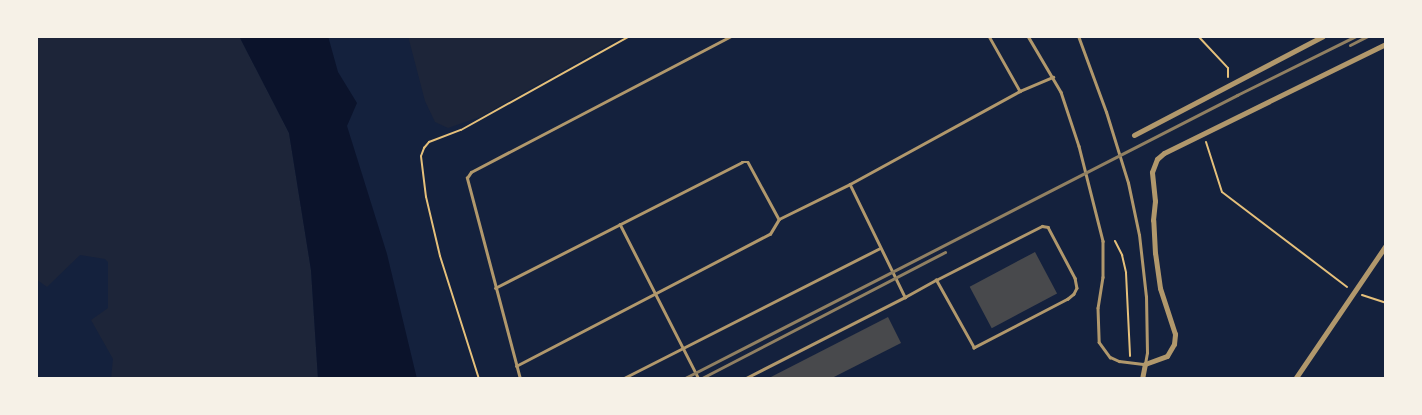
<!DOCTYPE html>
<html>
<head>
<meta charset="utf-8">
<style>
  body { margin:0 }
  #map { position:relative; width:1422px; height:415px; overflow:hidden; background:#14213d; font-family:"Source Sans 3",sans-serif }
  div>[style] { position:absolute }
  .green>* { inset:0; background:#1d2539 }
  .water>* { inset:0; background:#0b132b }
  .building>* { inset:0; background:#48494c; transform-origin:0 0 }
  .path>* { height:2px; margin:-1px; padding:0 1px; transform-origin:1px; border-radius:1px; background:#e5c07b }
  .service>* { height:2.5px; margin:-1.25px; padding:0 1.25px; transform-origin:1.25px; border-radius:1.25px; background:#b1986c }
  .minor>* { height:5px; margin:-2.5px; padding:0 2.5px; transform-origin:2.5px; border-radius:2.5px; background:#b1986c }
  .rail>* { height:3px; margin:-1.5px; padding:0 1.5px; transform-origin:1.5px; border-radius:1.5px; background:#918062 }
  span { translate:-50% -50%; white-space:nowrap; text-align:center; line-height:1.15; -webkit-text-stroke:4px #f6f1e7; paint-order:stroke }
  .frame { position:absolute; inset:0; border:38px solid #f6f1e7; pointer-events:none }
</style>
</head>
<body>
<div id="map">
  <div class="green">
    <div style="clip-path:polygon(36px 36px,239px 36px,289px 133px,311px 270px,318px 379px,111px 379px,113px 359px,91px 320px,108px 308px,108px 262px,105px 259px,80px 255px,47px 287px,36px 279px)"></div>
    <div style="clip-path:polygon(408px 36px,624px 36px,480px 117px,448px 128px,435px 122px,425px 101px)"></div>
  </div>
  <div class="water">
    <div style="clip-path:polygon(239px 36px,328px 36px,338px 72px,357px 103px,347px 126px,387px 254px,417px 379px,318px 379px,311px 270px,289px 133px)"></div>
  </div>
  <div class="building">
    <div style="left:1035px;top:252px;width:47px;height:74px;rotate:62deg"></div>
    <div style="clip-path:polygon(888px 317px,901px 343px,830px 379px,767px 379px)"></div>
  </div>
  <div class="path">
    <div style="left:1198px;top:36px;width:44px;rotate:46.8deg"></div>
    <div style="left:1228px;top:68px;width:9px;rotate:90deg"></div>
    <div style="left:1206px;top:142px;width:52px;rotate:72.3deg"></div>
    <div style="left:1222px;top:192px;width:157px;rotate:37.2deg"></div>
    <div style="left:1115px;top:241px;width:16px;rotate:63deg"></div>
    <div style="left:1122px;top:255px;width:18px;rotate:77deg"></div>
    <div style="left:1126px;top:273px;width:83px;rotate:87.2deg"></div>
    <div style="left:1362px;top:295px;width:25px;rotate:18deg"></div>
    <div style="left:479px;top:379px;width:129px;rotate:-107.6deg"></div>
    <div style="left:440px;top:256px;width:61px;rotate:-103.3deg"></div>
    <div style="left:426px;top:197px;width:41px;rotate:-97deg"></div>
    <div style="left:421px;top:156px;width:9px;rotate:-69deg"></div>
    <div style="left:424px;top:148px;width:8px;rotate:-50deg"></div>
    <div style="left:429px;top:142px;width:34px;rotate:-21deg"></div>
    <div style="left:461px;top:130px;width:193px;rotate:-29.1deg"></div>
  </div>
  <div class="service">
    <div style="left:841px;top:36px;width:2px"></div>
    <div style="left:989px;top:36px;width:63px;rotate:60.6deg"></div>
    <div style="left:1028px;top:36px;width:65px;rotate:59.5deg"></div>
    <div style="left:1061px;top:92px;width:57px;rotate:71.6deg"></div>
    <div style="left:1079px;top:146px;width:98px;rotate:75.8deg"></div>
    <div style="left:1103px;top:241px;width:36px;rotate:90deg"></div>
    <div style="left:1103px;top:277px;width:31px;rotate:99deg"></div>
    <div style="left:1098px;top:308px;width:34px;rotate:88deg"></div>
    <div style="left:1099px;top:342px;width:19px;rotate:54deg"></div>
    <div style="left:1110px;top:357px;width:10px;rotate:24deg"></div>
    <div style="left:1119px;top:361px;width:26px;rotate:7deg"></div>
    <div style="left:1145px;top:364px;width:11px;rotate:-80deg"></div>
    <div style="left:1147px;top:353px;width:56px;rotate:-91deg"></div>
    <div style="left:1146px;top:297px;width:62px;rotate:-96.4deg"></div>
    <div style="left:1139px;top:235px;width:53px;rotate:-101.9deg"></div>
    <div style="left:1128px;top:183px;width:74px;rotate:-107.2deg"></div>
    <div style="left:1106px;top:112px;width:81px;rotate:-110.2deg"></div>
    <div style="left:850px;top:184px;width:126px;rotate:64deg"></div>
    <div style="left:620px;top:224px;width:174px;rotate:63deg"></div>
    <div style="left:495px;top:288px;width:277px;rotate:-27deg"></div>
    <div style="left:742px;top:162px;width:6px"></div>
    <div style="left:748px;top:162px;width:65px;rotate:61.5deg"></div>
    <div style="left:516px;top:366px;width:286px;rotate:-27.5deg"></div>
    <div style="left:770px;top:234px;width:17px;rotate:-59deg"></div>
    <div style="left:779px;top:219px;width:79px;rotate:-26.2deg"></div>
    <div style="left:850px;top:184px;width:194px;rotate:-28.7deg"></div>
    <div style="left:1020px;top:91px;width:36px;rotate:-23deg"></div>
    <div style="left:520px;top:379px;width:208px;rotate:-104.8deg"></div>
    <div style="left:467px;top:178px;width:7px;rotate:-56deg"></div>
    <div style="left:471px;top:172px;width:293px;rotate:-27.6deg"></div>
    <div style="left:622px;top:379px;width:289px;rotate:-26.9deg"></div>
    <div style="left:744px;top:379px;width:181px;rotate:-27deg"></div>
    <div style="left:905px;top:297px;width:35px;rotate:-29deg"></div>
    <div style="left:936px;top:280px;width:119px;rotate:-27deg"></div>
    <div style="left:1042px;top:226px;width:6px;rotate:9deg"></div>
    <div style="left:1048px;top:227px;width:58px;rotate:62.1deg"></div>
    <div style="left:1075px;top:278px;width:10px;rotate:79deg"></div>
    <div style="left:1077px;top:288px;width:7px;rotate:117deg"></div>
    <div style="left:1074px;top:294px;width:8px;rotate:140deg"></div>
    <div style="left:1068px;top:299px;width:106px;rotate:152.5deg"></div>
    <div style="left:974px;top:348px;width:78px;rotate:-119.2deg"></div>
  </div>
  <div class="minor">
    <div style="left:1134px;top:135px;width:213px;rotate:-27.6deg"></div>
    <div style="left:1142px;top:379px;width:15px;rotate:-79deg"></div>
    <div style="left:1145px;top:364px;width:23px;rotate:-20deg"></div>
    <div style="left:1167px;top:356px;width:14px;rotate:-60deg"></div>
    <div style="left:1174px;top:344px;width:10px;rotate:-84deg"></div>
    <div style="left:1175px;top:334px;width:48px;rotate:-108.1deg"></div>
    <div style="left:1160px;top:288px;width:35px;rotate:-98deg"></div>
    <div style="left:1155px;top:253px;width:33px;rotate:-93deg"></div>
    <div style="left:1153px;top:220px;width:19px;rotate:-84deg"></div>
    <div style="left:1155px;top:201px;width:29px;rotate:-96deg"></div>
    <div style="left:1152px;top:172px;width:14px;rotate:-69deg"></div>
    <div style="left:1157px;top:159px;width:9px;rotate:-41deg"></div>
    <div style="left:1164px;top:153px;width:247px;rotate:-26.2deg"></div>
    <div style="left:1295px;top:379px;width:162px;rotate:-55.8deg"></div>
  </div>
  <div class="rail">
    <div style="left:1350px;top:45px;width:20px;rotate:-27deg"></div>
    <div style="left:683px;top:379px;width:623px;rotate:-27.14deg"></div>
    <div style="left:1237px;top:95px;width:133px;rotate:-26.4deg"></div>
    <div style="left:700px;top:379px;width:276px;rotate:-27.4deg"></div>
  </div>
  <div class="frame"></div>
</div>
</body>
</html>
